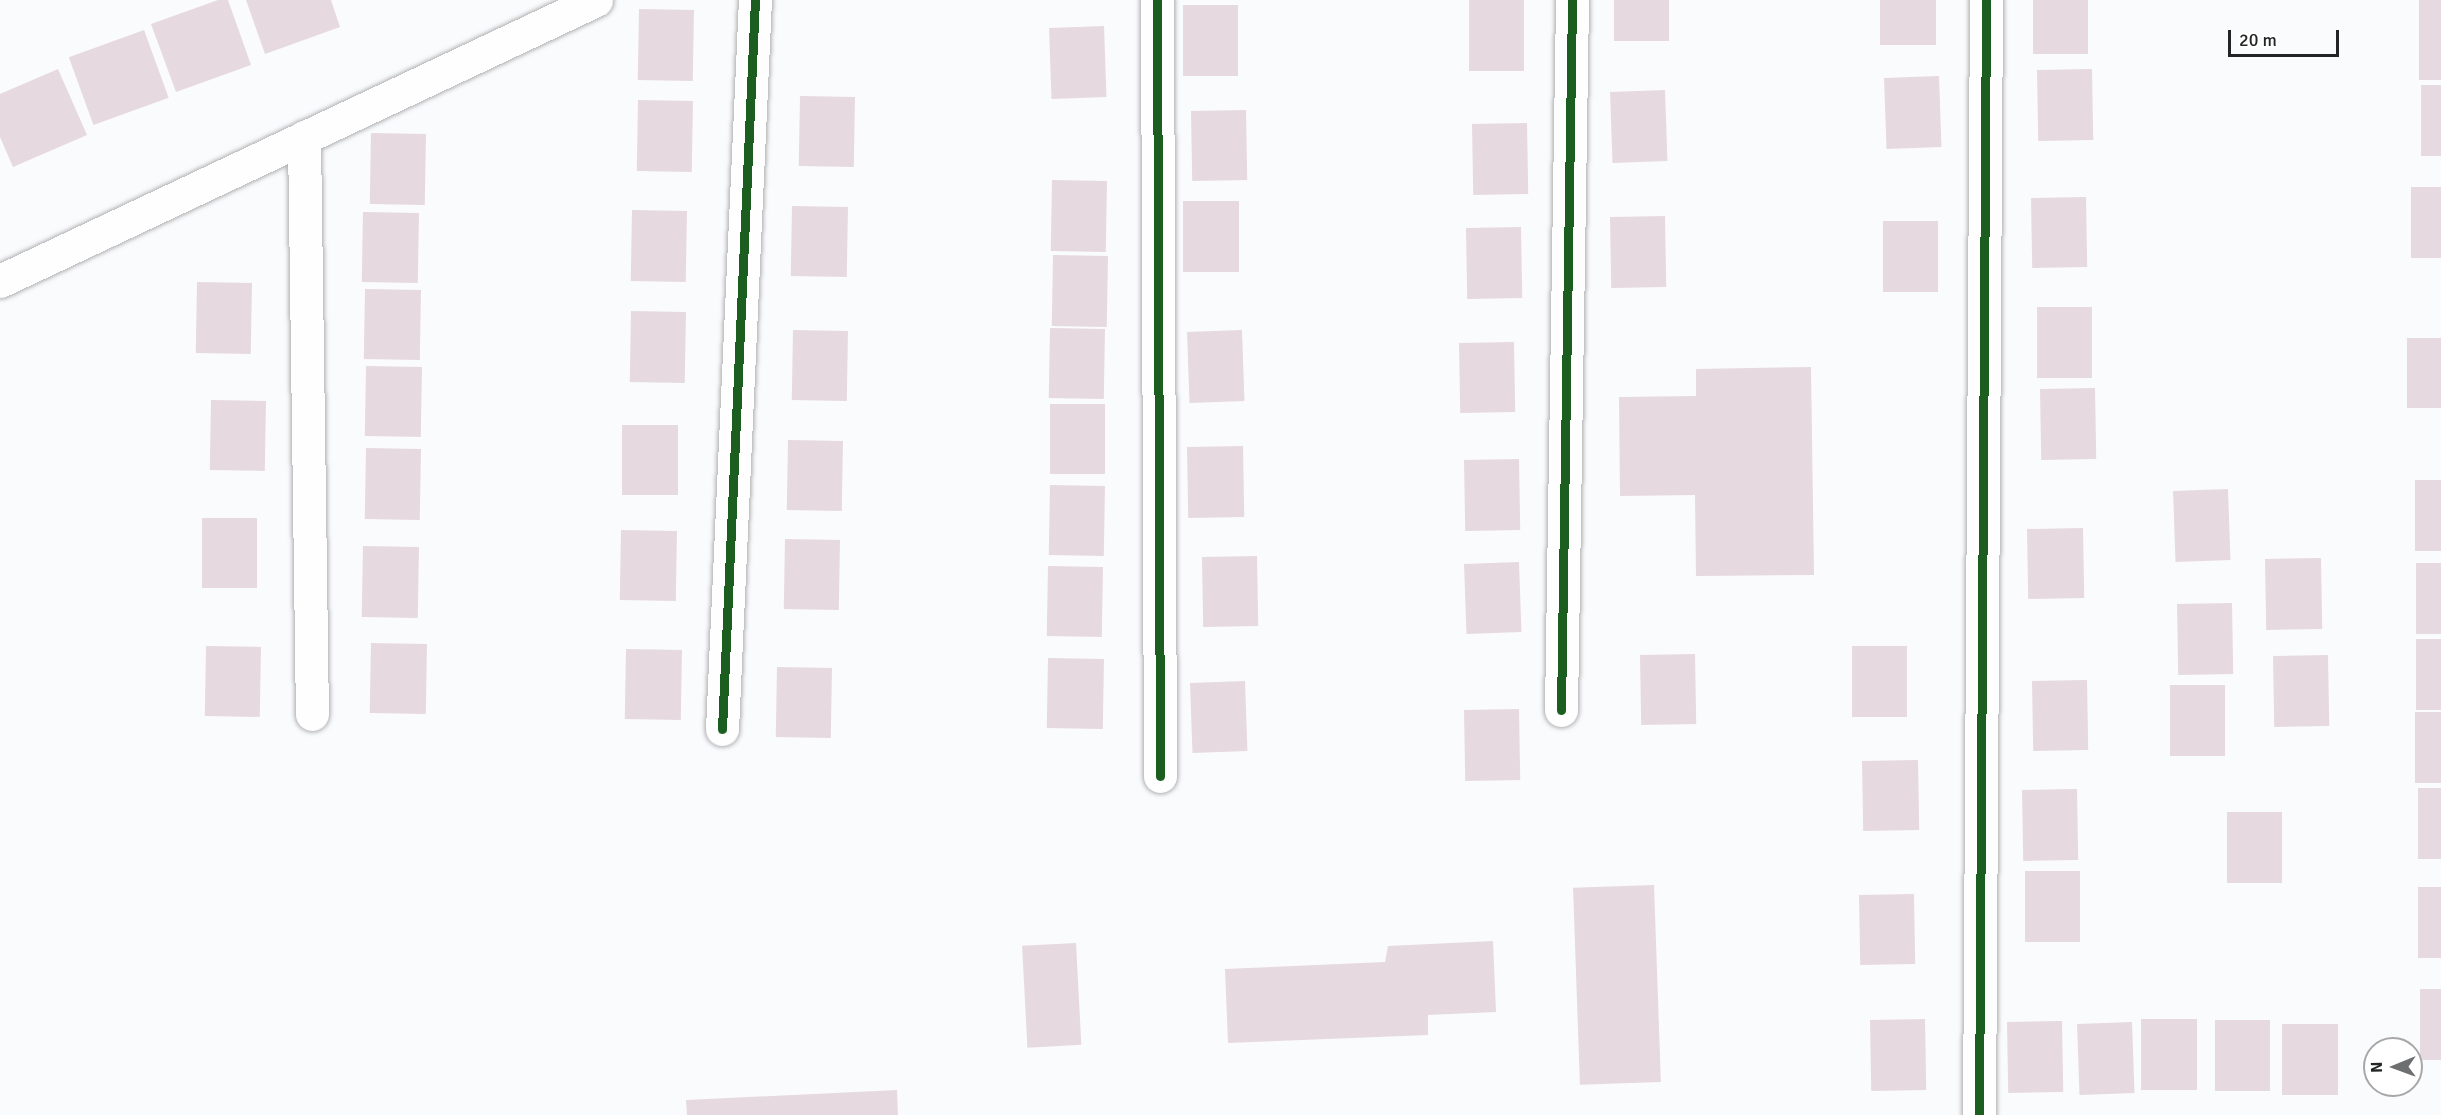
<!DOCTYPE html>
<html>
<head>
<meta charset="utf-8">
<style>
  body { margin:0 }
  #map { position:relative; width:2441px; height:1115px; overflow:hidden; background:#fafbfd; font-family:Signika,sans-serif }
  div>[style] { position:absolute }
  .building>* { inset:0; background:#e6d9e0; transform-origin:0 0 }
  .roads { filter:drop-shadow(0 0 2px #b1b1b3) drop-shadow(0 0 2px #b1b1b3) }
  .minor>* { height:33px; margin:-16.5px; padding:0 16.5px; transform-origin:16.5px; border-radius:16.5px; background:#fefeff }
  .cycleway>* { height:9px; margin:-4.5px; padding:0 4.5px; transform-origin:4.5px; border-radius:4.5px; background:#1b5e20 }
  span { translate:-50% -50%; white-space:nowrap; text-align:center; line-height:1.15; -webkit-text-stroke:4.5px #fff; paint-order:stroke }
  .north { position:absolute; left:2363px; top:1037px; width:60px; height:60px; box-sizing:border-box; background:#fff; border:2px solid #a7a7a8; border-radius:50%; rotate:269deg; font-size:16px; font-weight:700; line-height:24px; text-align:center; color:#232425 }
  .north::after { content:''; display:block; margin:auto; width:21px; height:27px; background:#6e6f71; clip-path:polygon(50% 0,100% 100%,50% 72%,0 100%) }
  .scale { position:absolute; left:2228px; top:30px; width:111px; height:27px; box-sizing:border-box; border:3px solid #232425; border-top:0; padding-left:8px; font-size:18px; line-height:21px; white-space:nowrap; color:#232425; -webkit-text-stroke:4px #fff; paint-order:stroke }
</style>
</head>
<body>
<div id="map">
  <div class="building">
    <div style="clip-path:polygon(218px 0,228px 0,251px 65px,176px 92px,151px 24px)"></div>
    <div style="clip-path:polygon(246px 0,331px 0,340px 27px,265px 54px)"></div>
    <div style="left:1469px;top:0;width:55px;height:71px"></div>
    <div style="left:1614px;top:0;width:55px;height:41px"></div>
    <div style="left:1880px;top:0;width:56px;height:45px"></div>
    <div style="left:2033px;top:0;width:55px;height:54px"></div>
    <div style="left:2441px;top:0;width:80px;height:22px;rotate:90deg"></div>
    <div style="left:1183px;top:5px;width:55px;height:71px"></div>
    <div style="left:639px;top:9px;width:55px;height:71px;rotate:1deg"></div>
    <div style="left:1104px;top:26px;width:71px;height:55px;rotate:88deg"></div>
    <div style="left:144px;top:30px;width:72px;height:80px;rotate:70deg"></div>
    <div style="clip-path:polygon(58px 69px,87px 135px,13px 167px,0 137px,0 94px)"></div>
    <div style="left:2092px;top:69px;width:71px;height:55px;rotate:89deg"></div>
    <div style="left:1939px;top:76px;width:71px;height:55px;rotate:88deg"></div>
    <div style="left:2441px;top:85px;width:71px;height:20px;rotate:90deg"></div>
    <div style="left:1665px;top:90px;width:71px;height:55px;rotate:88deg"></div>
    <div style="left:800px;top:96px;width:55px;height:70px;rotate:1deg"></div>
    <div style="left:638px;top:100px;width:55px;height:71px;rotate:1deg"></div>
    <div style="left:1246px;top:110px;width:70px;height:55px;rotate:89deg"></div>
    <div style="left:1527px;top:123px;width:71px;height:55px;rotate:89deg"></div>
    <div style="left:371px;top:133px;width:55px;height:71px;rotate:1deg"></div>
    <div style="left:1052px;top:180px;width:55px;height:71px;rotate:1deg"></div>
    <div style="left:2441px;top:187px;width:71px;height:30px;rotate:90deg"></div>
    <div style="left:2086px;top:197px;width:70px;height:55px;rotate:89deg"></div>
    <div style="left:1183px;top:201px;width:56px;height:71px"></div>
    <div style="left:792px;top:206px;width:56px;height:70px;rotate:1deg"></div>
    <div style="left:632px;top:210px;width:55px;height:71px;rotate:1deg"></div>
    <div style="left:363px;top:212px;width:56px;height:70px;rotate:1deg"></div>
    <div style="left:1665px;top:216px;width:71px;height:55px;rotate:89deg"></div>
    <div style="left:1883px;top:221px;width:55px;height:71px"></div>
    <div style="left:1521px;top:227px;width:71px;height:55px;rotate:89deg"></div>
    <div style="left:1053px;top:255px;width:55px;height:71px;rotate:1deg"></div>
    <div style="left:197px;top:282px;width:55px;height:71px;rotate:1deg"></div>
    <div style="left:365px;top:289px;width:56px;height:70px;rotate:1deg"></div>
    <div style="left:2037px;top:307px;width:55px;height:71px"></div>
    <div style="left:631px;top:311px;width:55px;height:71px;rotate:1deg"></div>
    <div style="left:1050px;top:328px;width:55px;height:70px;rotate:1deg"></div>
    <div style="left:793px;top:330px;width:55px;height:70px;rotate:1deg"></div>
    <div style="left:1242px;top:330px;width:71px;height:55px;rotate:88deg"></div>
    <div style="left:2407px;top:338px;width:34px;height:70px"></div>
    <div style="left:1514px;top:342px;width:70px;height:55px;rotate:89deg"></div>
    <div style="left:366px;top:366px;width:56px;height:70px;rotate:1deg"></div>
    <div style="clip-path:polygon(1811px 367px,1814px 575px,1696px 576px,1695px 495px,1620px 496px,1619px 397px,1696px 396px,1696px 369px)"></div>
    <div style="left:2095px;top:388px;width:71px;height:55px;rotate:89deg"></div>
    <div style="left:211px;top:400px;width:55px;height:70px;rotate:1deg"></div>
    <div style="left:1050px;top:404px;width:55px;height:70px"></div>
    <div style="left:622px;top:425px;width:56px;height:70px"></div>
    <div style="left:788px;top:440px;width:55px;height:70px;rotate:1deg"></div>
    <div style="left:1243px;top:446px;width:71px;height:56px;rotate:89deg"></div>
    <div style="left:366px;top:448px;width:55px;height:71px;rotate:1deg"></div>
    <div style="left:1519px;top:459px;width:71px;height:55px;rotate:89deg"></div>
    <div style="left:2415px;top:480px;width:26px;height:71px"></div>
    <div style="left:1050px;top:485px;width:55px;height:70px;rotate:1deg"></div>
    <div style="left:2228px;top:489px;width:71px;height:55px;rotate:88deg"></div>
    <div style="left:202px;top:518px;width:55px;height:70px"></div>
    <div style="left:2083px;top:528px;width:70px;height:56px;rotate:89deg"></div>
    <div style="left:621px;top:530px;width:56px;height:70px;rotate:1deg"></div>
    <div style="left:785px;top:539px;width:55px;height:70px;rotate:1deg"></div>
    <div style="left:363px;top:546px;width:56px;height:71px;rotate:1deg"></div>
    <div style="left:1257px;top:556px;width:70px;height:55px;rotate:89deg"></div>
    <div style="left:2321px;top:558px;width:71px;height:56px;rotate:89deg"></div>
    <div style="left:1519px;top:562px;width:70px;height:55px;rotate:88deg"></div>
    <div style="left:2441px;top:563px;width:71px;height:25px;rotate:90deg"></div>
    <div style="left:1048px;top:566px;width:55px;height:70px;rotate:1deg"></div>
    <div style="left:2232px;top:603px;width:71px;height:55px;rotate:89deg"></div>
    <div style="left:2441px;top:639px;width:71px;height:25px;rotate:90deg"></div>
    <div style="left:371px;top:643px;width:56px;height:70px;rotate:1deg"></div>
    <div style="left:206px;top:646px;width:55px;height:70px;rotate:1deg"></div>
    <div style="left:1852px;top:646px;width:55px;height:71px"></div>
    <div style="left:626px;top:649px;width:56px;height:70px;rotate:1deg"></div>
    <div style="left:1695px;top:654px;width:70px;height:55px;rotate:89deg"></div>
    <div style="left:2328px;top:655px;width:71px;height:55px;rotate:89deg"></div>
    <div style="left:1048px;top:658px;width:56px;height:70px;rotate:1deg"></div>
    <div style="left:777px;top:667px;width:55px;height:70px;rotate:1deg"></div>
    <div style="left:2087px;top:680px;width:70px;height:55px;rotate:89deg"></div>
    <div style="left:1245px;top:681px;width:70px;height:55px;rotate:88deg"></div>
    <div style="left:2170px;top:685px;width:55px;height:71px"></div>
    <div style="left:1519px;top:709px;width:71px;height:55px;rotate:89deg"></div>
    <div style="left:2415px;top:712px;width:26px;height:71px"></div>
    <div style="left:1918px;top:760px;width:70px;height:56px;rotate:89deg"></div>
    <div style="left:2418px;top:788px;width:23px;height:71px"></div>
    <div style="left:2077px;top:789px;width:71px;height:55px;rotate:89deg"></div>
    <div style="left:2227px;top:812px;width:55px;height:71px"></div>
    <div style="left:2025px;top:871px;width:55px;height:71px"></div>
    <div style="left:1654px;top:885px;width:197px;height:81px;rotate:88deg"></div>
    <div style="left:2418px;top:887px;width:23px;height:71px"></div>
    <div style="left:1914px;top:894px;width:70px;height:55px;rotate:89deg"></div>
    <div style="clip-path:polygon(1493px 941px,1496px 1012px,1428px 1015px,1428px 1035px,1228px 1043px,1225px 969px,1385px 962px,1388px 946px)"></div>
    <div style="left:1076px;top:943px;width:102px;height:54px;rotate:87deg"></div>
    <div style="left:2420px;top:989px;width:21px;height:71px"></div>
    <div style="left:1925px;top:1019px;width:71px;height:55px;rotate:89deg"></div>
    <div style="left:2197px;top:1019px;width:71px;height:56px;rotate:90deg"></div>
    <div style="left:2215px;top:1020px;width:55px;height:71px"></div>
    <div style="left:2062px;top:1021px;width:71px;height:55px;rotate:89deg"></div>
    <div style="left:2132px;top:1022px;width:71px;height:55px;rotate:88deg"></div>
    <div style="left:2282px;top:1024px;width:56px;height:71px"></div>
    <div style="clip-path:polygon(897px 1090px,898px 1115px,687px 1115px,686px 1100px)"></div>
  </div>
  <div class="roads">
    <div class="minor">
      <div style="left:1157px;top:0;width:776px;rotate:89.78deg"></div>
      <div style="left:304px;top:137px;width:577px;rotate:89.21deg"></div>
      <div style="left:0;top:281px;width:659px;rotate:-25.24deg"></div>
      <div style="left:1561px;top:710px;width:710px;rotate:-89.11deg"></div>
      <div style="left:722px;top:729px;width:730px;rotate:-87.41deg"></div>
      <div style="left:1979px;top:1115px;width:1115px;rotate:-89.64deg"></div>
    </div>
  </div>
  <div class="cycleway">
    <div style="left:1157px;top:0;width:776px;rotate:89.78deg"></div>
    <div style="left:1561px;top:710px;width:710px;rotate:-89.11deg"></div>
    <div style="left:722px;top:729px;width:730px;rotate:-87.41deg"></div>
    <div style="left:1979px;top:1115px;width:1115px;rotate:-89.64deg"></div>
  </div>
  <div class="north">N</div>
  <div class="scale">20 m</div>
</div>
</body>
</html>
